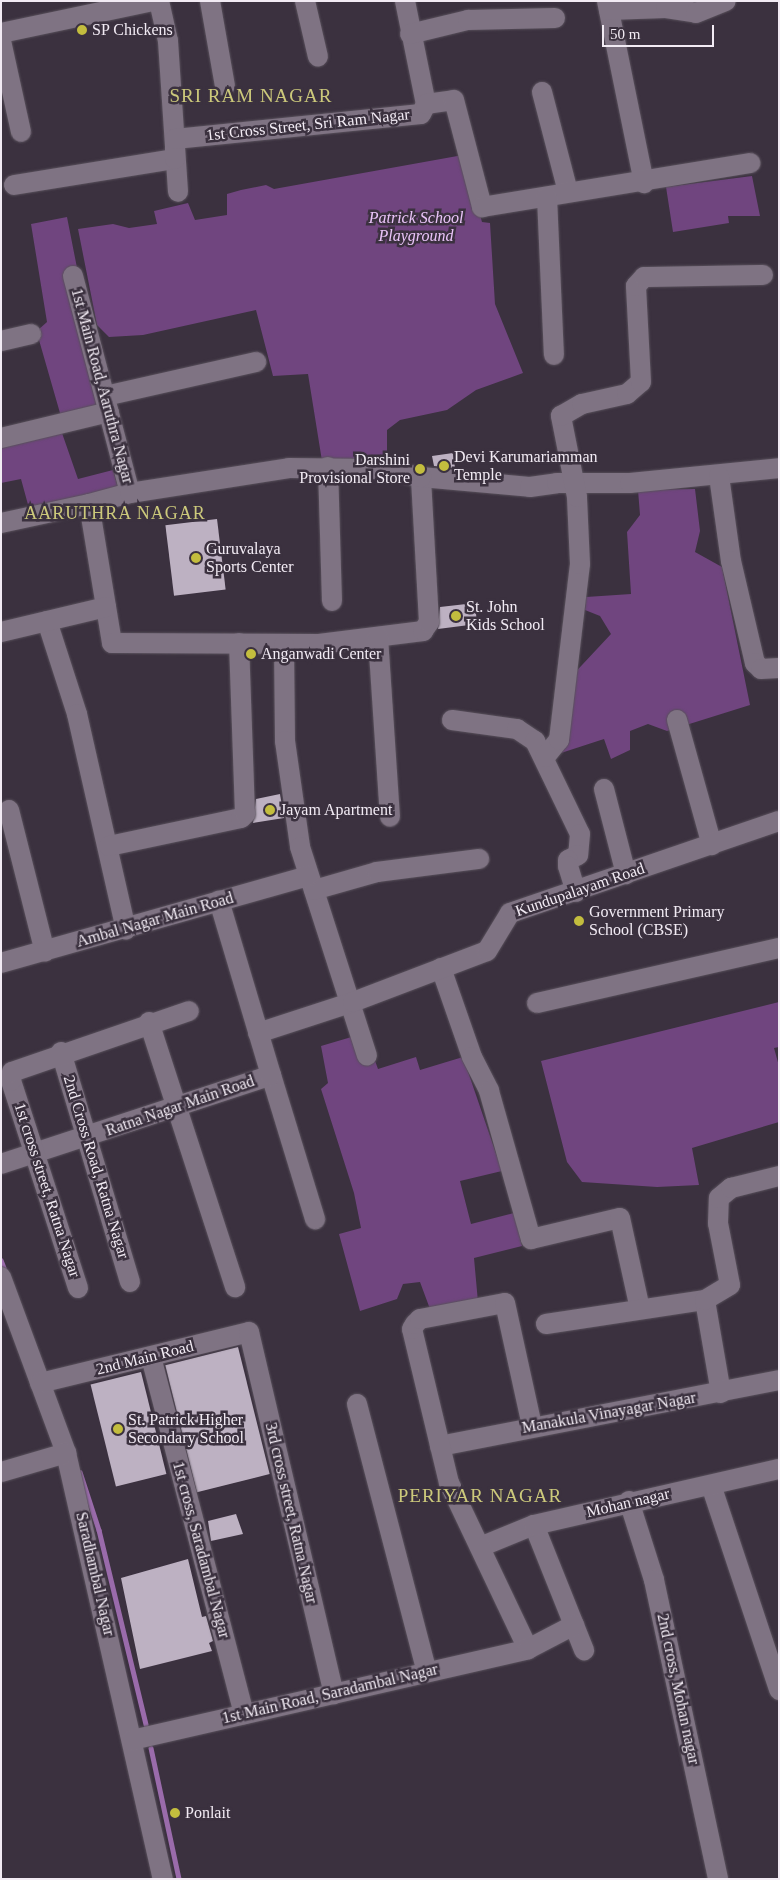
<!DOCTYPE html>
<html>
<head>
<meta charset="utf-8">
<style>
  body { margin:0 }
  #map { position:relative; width:780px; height:1880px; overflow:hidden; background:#3b313f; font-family:"Times New Roman",serif }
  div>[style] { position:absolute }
  .green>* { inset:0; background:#70457f }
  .stream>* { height:4.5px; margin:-2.25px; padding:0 2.25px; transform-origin:2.25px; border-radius:2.25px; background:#9a6bab }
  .building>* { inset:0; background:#bdb1c2; transform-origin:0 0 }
  .roads { filter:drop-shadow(0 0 1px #58505b) drop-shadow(0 0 1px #58505b) }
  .minor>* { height:20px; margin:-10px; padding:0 10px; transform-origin:10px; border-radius:10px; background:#7f7383 }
  .dots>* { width:14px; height:14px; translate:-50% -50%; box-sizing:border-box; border:2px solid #3b313f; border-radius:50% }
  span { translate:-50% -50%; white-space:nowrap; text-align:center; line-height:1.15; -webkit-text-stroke:5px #3b313f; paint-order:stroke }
  .poi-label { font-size:16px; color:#f2ebf4 }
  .left { translate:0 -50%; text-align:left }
  .right { translate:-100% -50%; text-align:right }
  .street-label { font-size:16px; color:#f2ebf4 }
  .park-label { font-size:16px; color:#eac4f9; font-style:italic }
  .neighbourhood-label { font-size:18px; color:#ccc97b; letter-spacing:1px }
  .quarter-label { font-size:19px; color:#ccc97b; letter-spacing:1px }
  .frame { position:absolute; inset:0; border:2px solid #f2ebf4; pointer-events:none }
  .scale { position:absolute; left:602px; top:25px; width:112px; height:22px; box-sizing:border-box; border:2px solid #f2ebf4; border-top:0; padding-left:6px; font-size:15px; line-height:18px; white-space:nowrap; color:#f2ebf4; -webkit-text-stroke:4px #3b313f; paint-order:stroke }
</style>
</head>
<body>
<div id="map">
  <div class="green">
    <div style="clip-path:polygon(463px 155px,482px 222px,490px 223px,495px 304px,523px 373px,476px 390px,447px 410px,400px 420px,387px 430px,387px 465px,322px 461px,308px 374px,273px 376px,256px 310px,143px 335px,109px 337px,97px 325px,78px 229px,113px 224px,129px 228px,157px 224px,154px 211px,188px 203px,195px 220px,227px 215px,227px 194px,241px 190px,266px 185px,274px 189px)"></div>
    <div style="clip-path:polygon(752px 176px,760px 216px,728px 216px,729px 223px,673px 232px,666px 187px)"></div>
    <div style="clip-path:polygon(67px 217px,104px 405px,62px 420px,39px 340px,38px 330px,47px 322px,31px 224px)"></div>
    <div style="clip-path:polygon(62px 433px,78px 479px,113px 470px,119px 491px,30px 512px,21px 479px,1px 483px,1px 448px)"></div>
    <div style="clip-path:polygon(695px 489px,700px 531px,695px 552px,722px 567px,750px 705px,667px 731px,648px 724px,630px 731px,630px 750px,611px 759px,604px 739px,561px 753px,568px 680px,611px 634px,600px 616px,585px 610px,586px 597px,631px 594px,627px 532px,640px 515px,638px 490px)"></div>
    <div style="clip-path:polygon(779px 1002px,779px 1047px,774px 1048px,779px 1066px,779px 1122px,692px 1148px,699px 1185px,657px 1187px,582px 1182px,567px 1162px,541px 1061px)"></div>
    <div style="clip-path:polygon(365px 1033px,378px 1069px,416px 1057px,420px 1070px,463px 1057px,502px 1171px,460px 1181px,471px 1224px,514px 1213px,522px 1246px,474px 1258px,478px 1302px,468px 1300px,430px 1309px,420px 1282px,403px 1284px,397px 1299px,360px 1311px,339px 1234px,361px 1228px,354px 1193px,321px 1089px,328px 1083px,321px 1046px)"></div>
  </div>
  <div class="stream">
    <div style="left:1px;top:1260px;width:14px;rotate:69deg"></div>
    <div style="left:80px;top:1472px;width:61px;rotate:71.9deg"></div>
    <div style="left:99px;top:1530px;width:200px;rotate:76.4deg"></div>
    <div style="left:151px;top:1748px;width:134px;rotate:77.9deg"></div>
  </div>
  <div class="building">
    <div style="clip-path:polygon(453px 453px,455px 468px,434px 466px,432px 456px)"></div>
    <div style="left:217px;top:519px;width:71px;height:52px;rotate:83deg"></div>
    <div style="clip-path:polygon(475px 603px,477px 624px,438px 629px,440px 607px)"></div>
    <div style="clip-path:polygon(280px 794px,284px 818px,253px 823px,256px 799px)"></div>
    <div style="left:238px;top:1347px;width:131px;height:75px;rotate:76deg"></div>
    <div style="left:141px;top:1372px;width:105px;height:52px;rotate:76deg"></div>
    <div style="clip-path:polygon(236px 1514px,243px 1534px,211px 1541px,208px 1521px)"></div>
    <div style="clip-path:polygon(188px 1559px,202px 1617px,206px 1616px,213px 1641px,209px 1643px,212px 1651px,140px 1669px,121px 1578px)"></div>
  </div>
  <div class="roads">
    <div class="minor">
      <div style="left:159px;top:1px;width:41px;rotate:77.3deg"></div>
      <div style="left:168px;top:41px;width:151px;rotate:86.2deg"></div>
      <div style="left:210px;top:1px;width:86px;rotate:80deg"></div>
      <div style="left:305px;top:1px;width:57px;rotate:76.9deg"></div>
      <div style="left:405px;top:1px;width:105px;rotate:78.5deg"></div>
      <div style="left:607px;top:1px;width:186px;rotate:78.5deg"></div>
      <div style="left:609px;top:10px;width:57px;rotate:-2deg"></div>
      <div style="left:666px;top:8px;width:30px;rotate:9deg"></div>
      <div style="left:696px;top:13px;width:32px;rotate:-22deg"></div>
      <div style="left:1px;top:33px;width:155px;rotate:-11.9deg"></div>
      <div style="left:410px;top:34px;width:60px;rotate:-13.6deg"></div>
      <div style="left:468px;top:20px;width:87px;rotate:-1.3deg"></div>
      <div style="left:1px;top:41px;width:93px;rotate:77.6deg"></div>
      <div style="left:542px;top:92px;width:103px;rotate:75.4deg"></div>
      <div style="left:14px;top:185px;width:163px;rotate:-9.2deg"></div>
      <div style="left:175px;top:159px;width:20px;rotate:-90deg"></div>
      <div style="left:175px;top:139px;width:247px;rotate:-5.8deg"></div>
      <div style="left:421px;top:114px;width:11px;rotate:-63deg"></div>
      <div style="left:426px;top:104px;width:28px;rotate:-8deg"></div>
      <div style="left:454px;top:100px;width:111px;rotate:75.3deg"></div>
      <div style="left:482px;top:207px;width:272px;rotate:-9.3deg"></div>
      <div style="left:547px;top:197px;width:158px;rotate:87.5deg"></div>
      <div style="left:73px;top:276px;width:224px;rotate:75.3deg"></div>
      <div style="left:130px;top:493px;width:42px;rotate:165deg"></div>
      <div style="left:89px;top:504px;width:141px;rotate:80.6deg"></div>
      <div style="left:112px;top:643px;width:207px;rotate:0.3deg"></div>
      <div style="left:319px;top:644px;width:105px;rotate:-7.1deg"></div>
      <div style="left:423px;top:631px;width:11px;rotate:-56deg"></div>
      <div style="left:429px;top:622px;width:145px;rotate:-93.2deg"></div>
      <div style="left:421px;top:477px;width:109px;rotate:5.2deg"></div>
      <div style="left:530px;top:487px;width:27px;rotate:-8deg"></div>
      <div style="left:557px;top:483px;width:73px"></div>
      <div style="left:630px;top:483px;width:150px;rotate:-5.7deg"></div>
      <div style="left:1px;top:341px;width:31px;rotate:-13deg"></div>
      <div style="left:105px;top:396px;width:155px;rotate:-12.7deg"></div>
      <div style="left:1px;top:438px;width:111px;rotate:-13.5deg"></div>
      <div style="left:328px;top:467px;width:134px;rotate:88.3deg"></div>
      <div style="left:719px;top:476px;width:86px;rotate:82deg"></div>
      <div style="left:731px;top:561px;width:105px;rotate:76.8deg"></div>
      <div style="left:755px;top:663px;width:8px;rotate:45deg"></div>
      <div style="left:761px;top:669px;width:18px;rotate:-3deg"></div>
      <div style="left:130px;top:493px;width:161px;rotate:-8.9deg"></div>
      <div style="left:289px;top:468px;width:87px;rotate:0.7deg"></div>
      <div style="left:376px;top:469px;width:46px;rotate:10.1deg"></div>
      <div style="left:1px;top:523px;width:90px;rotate:-12.2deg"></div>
      <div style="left:47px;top:621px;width:98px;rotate:72.1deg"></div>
      <div style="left:77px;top:714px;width:221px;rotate:77.2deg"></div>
      <div style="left:1px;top:632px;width:108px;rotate:-13.4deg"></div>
      <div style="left:378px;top:637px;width:180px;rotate:86.2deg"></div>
      <div style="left:284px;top:645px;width:96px;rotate:89.4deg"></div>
      <div style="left:285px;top:741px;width:107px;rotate:81.9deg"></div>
      <div style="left:300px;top:847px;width:219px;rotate:72.2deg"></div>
      <div style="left:452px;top:720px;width:66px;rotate:7.9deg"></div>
      <div style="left:517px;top:729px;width:22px;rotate:34deg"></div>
      <div style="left:535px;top:741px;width:103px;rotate:64.2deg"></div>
      <div style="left:580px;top:834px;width:21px;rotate:95deg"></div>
      <div style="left:578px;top:855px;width:11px;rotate:153deg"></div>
      <div style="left:568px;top:860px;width:6px;rotate:90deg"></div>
      <div style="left:568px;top:866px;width:27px;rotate:73deg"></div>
      <div style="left:677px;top:720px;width:130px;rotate:74.4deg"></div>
      <div style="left:545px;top:757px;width:22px;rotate:-51deg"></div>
      <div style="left:559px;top:740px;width:177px;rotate:-83.2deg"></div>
      <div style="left:580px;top:564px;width:67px;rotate:-92.6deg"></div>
      <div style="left:577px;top:497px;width:83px;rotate:-101.2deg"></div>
      <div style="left:561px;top:416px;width:24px;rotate:-30deg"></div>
      <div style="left:582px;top:404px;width:46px;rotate:-12.5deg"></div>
      <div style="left:627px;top:394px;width:18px;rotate:-41deg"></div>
      <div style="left:641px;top:382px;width:96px;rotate:-93deg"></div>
      <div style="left:636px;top:286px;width:12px;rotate:-48deg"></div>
      <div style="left:644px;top:277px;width:119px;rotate:-1deg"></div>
      <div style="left:604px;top:789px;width:88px;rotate:75.5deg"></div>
      <div style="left:9px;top:810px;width:146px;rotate:75.8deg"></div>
      <div style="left:109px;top:846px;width:135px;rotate:-12deg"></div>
      <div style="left:241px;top:818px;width:6px;rotate:-45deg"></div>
      <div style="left:245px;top:814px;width:171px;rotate:-92deg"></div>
      <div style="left:314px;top:890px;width:66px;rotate:-15.9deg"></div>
      <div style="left:377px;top:872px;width:103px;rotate:-7.3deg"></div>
      <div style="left:1px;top:963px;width:319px;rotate:-15.8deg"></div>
      <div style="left:441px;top:968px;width:94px;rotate:70.8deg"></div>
      <div style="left:472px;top:1057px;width:38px;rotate:63deg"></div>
      <div style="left:489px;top:1091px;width:154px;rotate:74.2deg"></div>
      <div style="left:531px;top:1239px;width:91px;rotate:-13.3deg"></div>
      <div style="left:620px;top:1218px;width:93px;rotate:77.6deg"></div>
      <div style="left:537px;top:1003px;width:248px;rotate:-12.8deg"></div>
      <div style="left:149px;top:1022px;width:279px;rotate:72deg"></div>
      <div style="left:258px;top:1033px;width:100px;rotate:-18.1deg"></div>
      <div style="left:353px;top:1002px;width:143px;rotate:-20.8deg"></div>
      <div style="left:487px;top:951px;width:44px;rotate:-58.8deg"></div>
      <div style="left:510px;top:913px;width:284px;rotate:-18.9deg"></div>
      <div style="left:61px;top:1052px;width:240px;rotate:73.3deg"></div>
      <div style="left:271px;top:1075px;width:151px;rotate:73deg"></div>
      <div style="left:1px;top:1164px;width:284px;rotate:-18.2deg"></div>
      <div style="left:271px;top:1075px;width:182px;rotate:-106.6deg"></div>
      <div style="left:1px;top:1277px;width:188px;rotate:69.7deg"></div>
      <div style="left:66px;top:1453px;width:437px;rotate:77.2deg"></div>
      <div style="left:78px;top:1288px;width:218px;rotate:-107.9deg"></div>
      <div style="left:11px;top:1081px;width:9px;rotate:-84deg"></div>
      <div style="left:12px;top:1072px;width:187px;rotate:-19deg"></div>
      <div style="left:546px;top:1324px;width:161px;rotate:-8.6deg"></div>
      <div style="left:151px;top:1357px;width:369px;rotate:75.4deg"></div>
      <div style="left:40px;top:1383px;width:215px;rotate:-13.7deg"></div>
      <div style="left:249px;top:1332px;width:372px;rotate:76.8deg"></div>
      <div style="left:721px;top:1393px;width:94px;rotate:-99.8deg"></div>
      <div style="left:705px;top:1300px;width:29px;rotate:-31deg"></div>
      <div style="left:730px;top:1285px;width:63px;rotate:-101deg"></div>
      <div style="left:718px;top:1223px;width:25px;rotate:-88deg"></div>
      <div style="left:719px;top:1198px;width:16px;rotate:-40deg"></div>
      <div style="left:731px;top:1188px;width:49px;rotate:-14deg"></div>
      <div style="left:357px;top:1404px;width:277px;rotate:75.4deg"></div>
      <div style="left:440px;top:1446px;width:345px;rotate:-11deg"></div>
      <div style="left:1px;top:1472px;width:68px;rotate:-16.3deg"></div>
      <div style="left:711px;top:1485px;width:216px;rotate:71.6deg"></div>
      <div style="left:629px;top:1501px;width:83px;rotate:72.4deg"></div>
      <div style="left:654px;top:1580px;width:306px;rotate:77.9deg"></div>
      <div style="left:534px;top:1525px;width:135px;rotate:68.2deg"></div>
      <div style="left:480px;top:1547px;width:58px;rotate:-22.2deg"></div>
      <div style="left:534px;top:1525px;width:251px;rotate:-12.9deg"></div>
      <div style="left:528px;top:1649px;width:184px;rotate:-115.4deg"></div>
      <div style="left:449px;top:1483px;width:158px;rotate:-103.5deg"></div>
      <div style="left:412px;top:1329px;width:6px;rotate:-59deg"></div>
      <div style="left:415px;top:1324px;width:7px;rotate:-45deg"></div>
      <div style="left:420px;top:1319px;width:86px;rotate:-10.7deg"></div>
      <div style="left:505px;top:1303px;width:126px;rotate:77.6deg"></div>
      <div style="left:132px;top:1740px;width:406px;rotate:-12.9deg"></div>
      <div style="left:528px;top:1649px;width:52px;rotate:-27.6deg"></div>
    </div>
  </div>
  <div class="dots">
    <div style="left:82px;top:30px;background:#c3bd3e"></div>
    <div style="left:444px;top:466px;background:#c3bd3e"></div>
    <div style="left:420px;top:469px;background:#c3bd3e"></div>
    <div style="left:196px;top:558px;background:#c3bd3e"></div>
    <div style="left:456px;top:616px;background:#c3bd3e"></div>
    <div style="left:251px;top:654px;background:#c3bd3e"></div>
    <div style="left:270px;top:810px;background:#c3bd3e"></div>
    <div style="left:579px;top:921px;background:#c3bd3e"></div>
    <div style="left:118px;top:1429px;background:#c3bd3e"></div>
    <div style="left:175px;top:1813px;background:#c3bd3e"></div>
  </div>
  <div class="poi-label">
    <span class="left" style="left:92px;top:30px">SP Chickens</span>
    <span class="left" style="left:454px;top:466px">Devi Karumariamman<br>Temple</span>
    <span class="right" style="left:410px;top:469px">Darshini<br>Provisional Store</span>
    <span class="left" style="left:206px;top:558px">Guruvalaya<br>Sports Center</span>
    <span class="left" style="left:466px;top:616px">St. John<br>Kids School</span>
    <span class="left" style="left:261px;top:654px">Anganwadi Center</span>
    <span class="left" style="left:280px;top:810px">Jayam Apartment</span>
    <span class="left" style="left:589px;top:921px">Government Primary<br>School (CBSE)</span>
    <span class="left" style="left:128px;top:1429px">St. Patrick Higher<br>Secondary School</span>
    <span class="left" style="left:185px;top:1813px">Ponlait</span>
  </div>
  <div class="street-label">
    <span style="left:308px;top:125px;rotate:-6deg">1st Cross Street, Sri Ram Nagar</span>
    <span style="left:102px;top:386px;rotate:75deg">1st Main Road, Aaruthra Nagar</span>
    <span style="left:580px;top:890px;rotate:-19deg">Kundupalayam Road</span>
    <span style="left:155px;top:920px;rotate:-16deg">Ambal Nagar Main Road</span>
    <span style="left:180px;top:1106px;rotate:-19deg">Ratna Nagar Main Road</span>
    <span style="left:96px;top:1167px;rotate:73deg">2nd Cross Road, Ratna Nagar</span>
    <span style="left:47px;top:1190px;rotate:72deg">1st cross street, Ratna Nagar</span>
    <span style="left:145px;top:1358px;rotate:-14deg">2nd Main Road</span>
    <span style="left:609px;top:1413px;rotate:-10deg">Manakula Vinayagar Nagar</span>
    <span style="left:628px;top:1503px;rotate:-13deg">Mohan nagar</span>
    <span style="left:291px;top:1513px;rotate:77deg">3rd cross street, Ratna Nagar</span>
    <span style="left:201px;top:1550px;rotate:75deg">1st cross, Saradambal Nagar</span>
    <span style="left:95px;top:1574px;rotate:77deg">Saradhambal Nagar</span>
    <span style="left:678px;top:1689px;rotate:78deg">2nd cross, Mohan nagar</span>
    <span style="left:330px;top:1694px;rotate:-13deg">1st Main Road, Saradambal Nagar</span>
  </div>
  <div class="park-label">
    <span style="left:416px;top:227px">Patrick School<br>Playground</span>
  </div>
  <div class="neighbourhood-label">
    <span style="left:115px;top:513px">AARUTHRA NAGAR</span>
  </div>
  <div class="quarter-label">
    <span style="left:251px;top:96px">SRI RAM NAGAR</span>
    <span style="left:480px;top:1496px">PERIYAR NAGAR</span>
  </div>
  <div class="frame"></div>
  <div class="scale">50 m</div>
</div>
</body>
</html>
